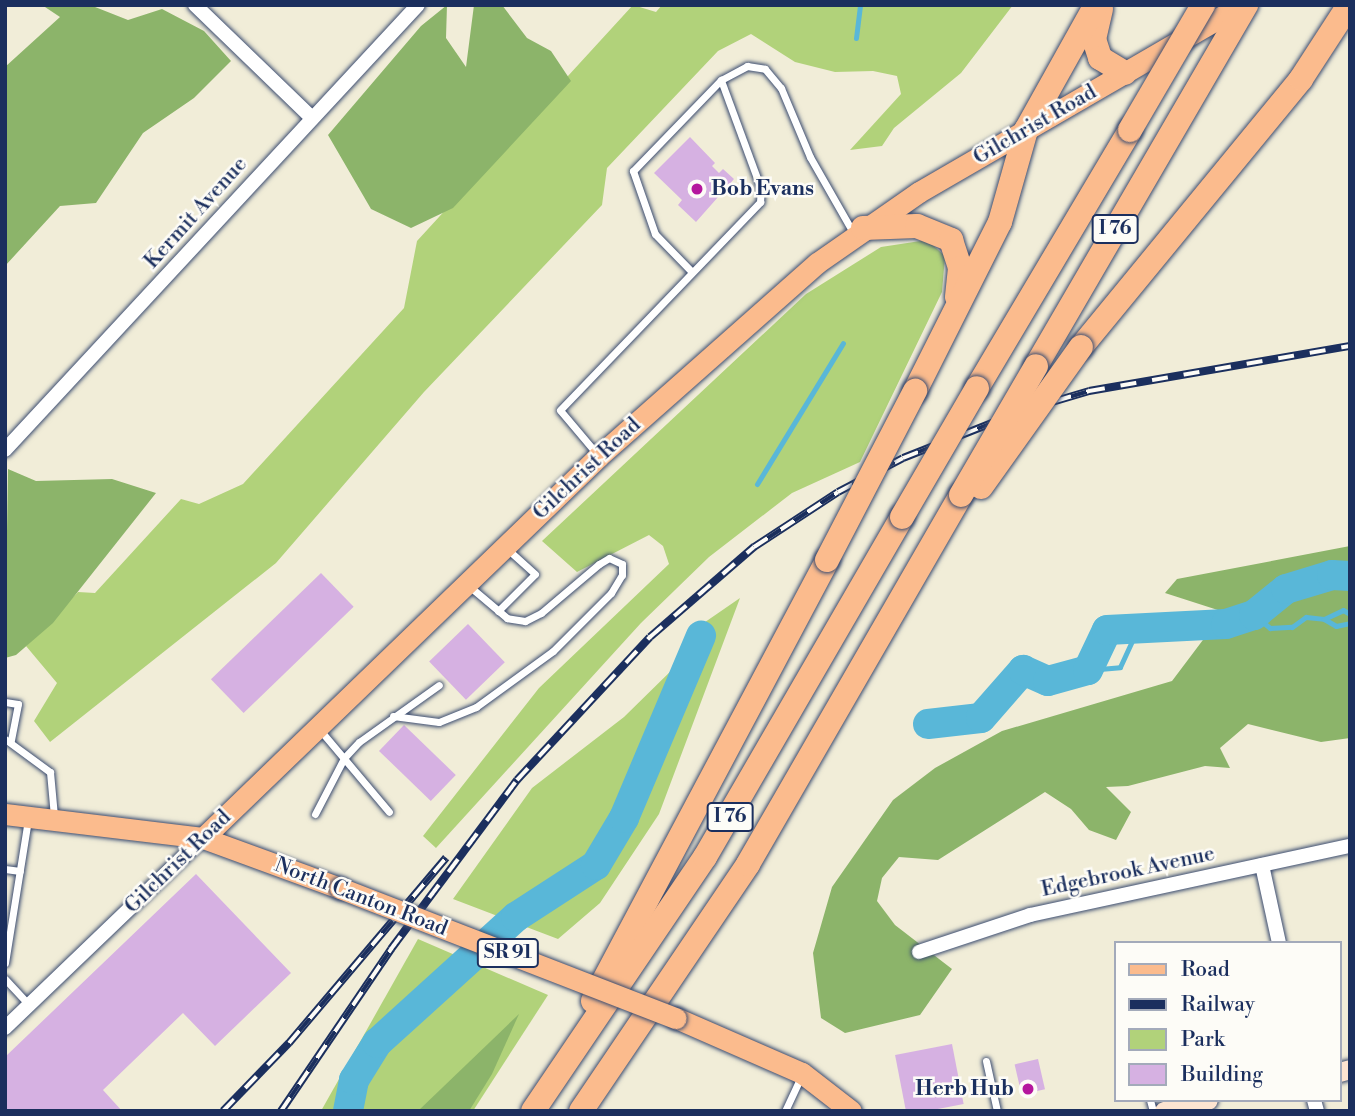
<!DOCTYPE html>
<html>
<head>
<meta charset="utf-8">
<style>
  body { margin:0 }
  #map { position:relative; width:1355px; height:1116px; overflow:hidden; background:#f1edd8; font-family:"Libre Bodoni",serif }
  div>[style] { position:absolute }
  .green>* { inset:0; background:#b1d27a }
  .forest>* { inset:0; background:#8cb46a }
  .stream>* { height:5px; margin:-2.5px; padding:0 2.5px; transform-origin:2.5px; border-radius:2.5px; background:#59b7d8 }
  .river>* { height:30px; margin:-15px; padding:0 15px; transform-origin:15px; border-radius:15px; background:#59b7d8 }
  .building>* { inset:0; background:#d6b1e2; transform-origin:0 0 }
  .roads { filter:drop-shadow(0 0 2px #3b4c70) drop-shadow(0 0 2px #3b4c70) }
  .lane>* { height:7px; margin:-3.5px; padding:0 3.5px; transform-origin:3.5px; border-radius:3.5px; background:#fff }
  .street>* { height:14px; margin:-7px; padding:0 7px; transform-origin:7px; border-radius:7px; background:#fff }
  .secondary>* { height:19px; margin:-9.5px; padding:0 9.5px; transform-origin:9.5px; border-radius:9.5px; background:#fde4d1 }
  .primary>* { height:21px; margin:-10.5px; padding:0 10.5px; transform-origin:10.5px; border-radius:10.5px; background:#fbbb8d }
  .highway>* { height:24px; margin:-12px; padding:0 12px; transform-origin:12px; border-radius:12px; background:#fbbb8d }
  .rail>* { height:8px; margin-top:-4px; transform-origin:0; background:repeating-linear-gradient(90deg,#fdfcf7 0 16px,#1b2f5e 0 32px); box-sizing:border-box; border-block:2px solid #1b2f5e }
  .bridges { filter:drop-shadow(0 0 2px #3b4c70) drop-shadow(0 0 2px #3b4c70) }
  .primary-bridge>* { height:21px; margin:-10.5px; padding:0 10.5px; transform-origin:10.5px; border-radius:10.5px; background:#fbbb8d }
  .highway-bridge>* { height:24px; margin:-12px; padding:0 12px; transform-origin:12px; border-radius:12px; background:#fbbb8d }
  .dots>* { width:19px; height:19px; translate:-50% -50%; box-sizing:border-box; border:4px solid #fdfcf7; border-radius:50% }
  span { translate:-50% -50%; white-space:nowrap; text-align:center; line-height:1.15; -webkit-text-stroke:5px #fdfcf7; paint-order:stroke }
  .shield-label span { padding:2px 5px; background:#fdfcf7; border:2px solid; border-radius:5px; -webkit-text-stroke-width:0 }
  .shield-label { font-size:19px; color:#1b2f5e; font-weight:700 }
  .street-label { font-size:21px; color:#1b2f5e }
  .poi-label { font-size:21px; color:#1b2f5e; font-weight:700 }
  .left { translate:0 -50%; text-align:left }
  .right { translate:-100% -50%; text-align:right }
  .frame { position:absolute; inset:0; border:7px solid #1b2f5e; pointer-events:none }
  .legend { position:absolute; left:1114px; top:941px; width:228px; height:161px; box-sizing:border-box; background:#fdfcf7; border:2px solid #a3aaba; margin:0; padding:9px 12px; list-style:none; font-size:21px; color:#1b2f5e }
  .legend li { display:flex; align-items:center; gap:14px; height:35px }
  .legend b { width:35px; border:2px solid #a3aaba }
</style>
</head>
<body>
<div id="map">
  <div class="green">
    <div style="clip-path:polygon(633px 5px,656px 12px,662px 5px,1013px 5px,961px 73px,894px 128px,882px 146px,850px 150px,901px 94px,897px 76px,873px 71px,835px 72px,795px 62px,751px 34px,718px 51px,607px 168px,602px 205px,424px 392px,276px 563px,50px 742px,34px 721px,57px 683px,26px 646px,78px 592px,95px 593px,181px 499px,199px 504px,243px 484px,404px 308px,417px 241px)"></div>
    <div style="clip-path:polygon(927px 240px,945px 256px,942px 292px,860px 462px,792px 493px,709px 557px,641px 623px,436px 848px,423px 836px,539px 688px,669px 564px,663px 546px,649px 535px,577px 572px,542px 541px,806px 294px,881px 247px)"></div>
    <div style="clip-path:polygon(740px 598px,659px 814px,600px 903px,558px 939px,453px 899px,532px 788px,624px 717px,678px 664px,695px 629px)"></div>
    <div style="clip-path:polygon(418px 939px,548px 995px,473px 1111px,321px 1111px)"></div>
  </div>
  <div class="forest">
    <div style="clip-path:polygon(42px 5px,90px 5px,128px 20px,162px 9px,204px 31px,231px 61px,194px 98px,143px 133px,96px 203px,60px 206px,5px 266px,5px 67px,60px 17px)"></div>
    <div style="clip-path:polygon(447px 5px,446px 38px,466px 67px,474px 5px,502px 5px,527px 38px,551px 51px,571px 81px,453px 208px,411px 228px,371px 209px,328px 135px,421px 26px)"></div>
    <div style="clip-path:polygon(8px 469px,36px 481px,112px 479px,156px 493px,53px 623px,16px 655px,5px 658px)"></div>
    <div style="clip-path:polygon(1350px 546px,1350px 738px,1321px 742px,1248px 724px,1220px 748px,1230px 768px,1205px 766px,1128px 786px,1106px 787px,1131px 812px,1116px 840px,1089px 830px,1071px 809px,1045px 792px,938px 860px,899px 857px,882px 878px,877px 901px,895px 925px,952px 969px,920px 1015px,845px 1033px,821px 1018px,813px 953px,832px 887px,893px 800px,935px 768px,1002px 731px,1172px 681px,1224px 612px,1165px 593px,1177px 579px)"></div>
    <div style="clip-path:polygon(519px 1014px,492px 1074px,469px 1111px,418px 1111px)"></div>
  </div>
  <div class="stream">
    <div style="left:856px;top:38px;width:33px;rotate:-83deg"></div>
    <div style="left:757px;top:484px;width:165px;rotate:-58.6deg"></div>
    <div style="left:1254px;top:615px;width:21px;rotate:39deg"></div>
    <div style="left:1270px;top:628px;width:22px;rotate:-3deg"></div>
    <div style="left:1292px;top:627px;width:17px;rotate:-36deg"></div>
    <div style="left:1306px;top:617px;width:18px;rotate:6deg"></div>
    <div style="left:1324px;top:619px;width:21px;rotate:-25deg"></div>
    <div style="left:1343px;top:610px;width:8px;rotate:30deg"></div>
    <div style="left:1324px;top:619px;width:14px;rotate:30deg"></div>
    <div style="left:1336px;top:626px;width:14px;rotate:-12deg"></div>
    <div style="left:699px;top:641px;width:5px;rotate:-68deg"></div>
    <div style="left:1088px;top:670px;width:32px;rotate:-5deg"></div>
    <div style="left:1120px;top:667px;width:41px;rotate:-65.3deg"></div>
  </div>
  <div class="river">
    <div style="left:928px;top:724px;width:53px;rotate:-6.5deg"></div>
    <div style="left:981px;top:718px;width:64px;rotate:-48.8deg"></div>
    <div style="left:1023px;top:670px;width:27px;rotate:24deg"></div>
    <div style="left:1048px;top:681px;width:41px;rotate:-15.4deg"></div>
    <div style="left:1088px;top:670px;width:44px;rotate:-64.6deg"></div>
    <div style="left:1107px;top:630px;width:119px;rotate:-2.9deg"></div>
    <div style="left:1226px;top:624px;width:29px;rotate:-18deg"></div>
    <div style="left:1254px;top:615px;width:41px;rotate:-39.1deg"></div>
    <div style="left:1286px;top:589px;width:48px;rotate:-16.9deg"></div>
    <div style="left:1332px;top:575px;width:18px;rotate:3deg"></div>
    <div style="left:348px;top:1111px;width:32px;rotate:-79deg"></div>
    <div style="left:354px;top:1080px;width:44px;rotate:-58.1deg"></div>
    <div style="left:377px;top:1043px;width:188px;rotate:-42.2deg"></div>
    <div style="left:516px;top:917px;width:95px;rotate:-33deg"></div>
    <div style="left:596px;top:865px;width:55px;rotate:-59.2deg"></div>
    <div style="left:624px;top:818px;width:198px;rotate:-67.1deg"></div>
  </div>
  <div class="building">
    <div style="clip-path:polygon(690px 137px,715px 163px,712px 166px,719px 173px,723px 169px,734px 179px,696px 222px,678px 205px,682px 200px,654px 173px)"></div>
    <div style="left:321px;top:573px;width:47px;height:153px;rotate:46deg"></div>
    <div style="left:468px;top:624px;width:53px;height:54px;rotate:46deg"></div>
    <div style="left:404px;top:725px;width:72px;height:36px;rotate:44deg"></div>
    <div style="clip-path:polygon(196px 874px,291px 973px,215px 1046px,183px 1013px,103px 1090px,122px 1111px,5px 1111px,5px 1057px)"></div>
    <div style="left:952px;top:1044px;width:61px;height:58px;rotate:79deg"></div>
    <div style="left:1038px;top:1059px;width:31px;height:24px;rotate:77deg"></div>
  </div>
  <div class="roads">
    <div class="lane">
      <div style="left:692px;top:272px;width:53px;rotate:-134.2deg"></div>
      <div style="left:655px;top:234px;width:67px;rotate:-109.2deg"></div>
      <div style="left:633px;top:171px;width:127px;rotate:-46deg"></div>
      <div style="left:721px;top:80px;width:30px;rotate:-28deg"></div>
      <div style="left:747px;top:66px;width:18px;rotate:9deg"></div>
      <div style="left:765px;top:69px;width:25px;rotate:50deg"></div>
      <div style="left:781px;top:88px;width:75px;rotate:67.2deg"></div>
      <div style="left:810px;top:157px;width:89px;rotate:60.3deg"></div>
      <div style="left:597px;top:454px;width:57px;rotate:-130.1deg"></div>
      <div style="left:560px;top:410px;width:289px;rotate:-46.1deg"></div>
      <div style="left:760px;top:202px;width:13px;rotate:-86deg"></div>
      <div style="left:761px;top:189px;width:116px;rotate:-110.2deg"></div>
      <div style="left:498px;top:611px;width:52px;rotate:-45deg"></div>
      <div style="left:535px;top:574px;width:39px;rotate:-138deg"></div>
      <div style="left:5px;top:702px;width:13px;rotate:9deg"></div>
      <div style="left:18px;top:704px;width:37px;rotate:101deg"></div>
      <div style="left:393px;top:716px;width:46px;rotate:7.4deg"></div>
      <div style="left:439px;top:722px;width:40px;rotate:-22deg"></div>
      <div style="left:476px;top:707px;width:95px;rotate:-36deg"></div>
      <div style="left:553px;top:651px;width:82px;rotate:-45deg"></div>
      <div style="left:611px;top:593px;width:21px;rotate:-59deg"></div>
      <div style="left:622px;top:575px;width:11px;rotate:-90deg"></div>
      <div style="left:622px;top:564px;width:14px;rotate:-155deg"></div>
      <div style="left:609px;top:558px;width:12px;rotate:149deg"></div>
      <div style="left:599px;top:564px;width:76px;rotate:139.8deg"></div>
      <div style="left:541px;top:613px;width:18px;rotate:153deg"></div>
      <div style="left:525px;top:621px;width:18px;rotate:-171deg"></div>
      <div style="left:507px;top:618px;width:50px;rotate:-139.9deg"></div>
      <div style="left:320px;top:730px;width:107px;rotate:49.9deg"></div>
      <div style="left:5px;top:739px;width:56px;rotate:36.3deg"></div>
      <div style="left:50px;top:772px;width:44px;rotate:84.8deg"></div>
      <div style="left:315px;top:814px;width:63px;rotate:-62.6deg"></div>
      <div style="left:344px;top:758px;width:22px;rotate:-47deg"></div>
      <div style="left:359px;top:742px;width:98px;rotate:-35.5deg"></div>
      <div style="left:5px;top:869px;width:15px;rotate:8deg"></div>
      <div style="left:5px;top:963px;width:146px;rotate:-80.9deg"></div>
      <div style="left:5px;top:979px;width:35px;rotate:47deg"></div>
      <div style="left:986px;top:1061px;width:51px;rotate:77.6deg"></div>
      <div style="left:1150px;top:1100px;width:11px;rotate:75deg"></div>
      <div style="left:785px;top:1111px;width:38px;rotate:-65deg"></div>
    </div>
    <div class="street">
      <div style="left:195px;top:5px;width:161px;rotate:44deg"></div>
      <div style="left:5px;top:450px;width:607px;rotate:-47.14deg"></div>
      <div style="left:1262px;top:865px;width:80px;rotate:77.7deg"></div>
      <div style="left:919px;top:952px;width:117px;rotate:-18.4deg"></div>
      <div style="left:1030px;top:915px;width:327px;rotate:-12.2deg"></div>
      <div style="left:5px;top:1028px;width:274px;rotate:-43.8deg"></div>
      <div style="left:1314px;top:1100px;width:11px;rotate:75deg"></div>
    </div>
    <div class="secondary">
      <div style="left:1339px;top:1072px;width:11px;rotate:-15deg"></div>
      <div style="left:1164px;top:1111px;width:45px;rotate:-14deg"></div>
    </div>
    <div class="primary">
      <div style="left:5px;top:814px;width:199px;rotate:6.9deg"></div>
      <div style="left:203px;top:838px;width:146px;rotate:20.1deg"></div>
      <div style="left:203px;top:838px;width:550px;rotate:-43.97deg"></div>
      <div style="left:599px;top:456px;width:291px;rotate:-41.5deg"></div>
      <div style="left:817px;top:263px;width:124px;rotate:-34.8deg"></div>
      <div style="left:919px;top:192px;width:373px;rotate:-30.1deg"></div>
      <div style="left:676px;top:1018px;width:137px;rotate:23.6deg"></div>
      <div style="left:802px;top:1073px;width:62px;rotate:37.8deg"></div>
    </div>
    <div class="highway">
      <div style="left:1101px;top:9px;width:31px;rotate:103deg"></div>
      <div style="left:1094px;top:39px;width:20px;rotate:72deg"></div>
      <div style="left:1100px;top:58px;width:29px;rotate:31deg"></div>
      <div style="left:863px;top:228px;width:54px;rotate:-2.1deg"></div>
      <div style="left:917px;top:226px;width:37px;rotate:22deg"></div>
      <div style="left:951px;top:240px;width:29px;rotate:72deg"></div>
      <div style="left:960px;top:268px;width:29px;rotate:96deg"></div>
      <div style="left:1081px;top:347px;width:347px;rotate:-50.6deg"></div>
      <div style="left:1301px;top:79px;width:88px;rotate:-57deg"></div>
      <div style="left:1036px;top:366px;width:418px;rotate:-59.8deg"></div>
      <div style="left:977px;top:388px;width:300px;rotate:-59.3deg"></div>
      <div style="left:915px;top:391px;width:189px;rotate:-63.3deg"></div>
      <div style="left:1000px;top:222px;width:96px;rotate:-74.2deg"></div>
      <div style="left:1026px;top:130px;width:143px;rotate:-60.8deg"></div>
      <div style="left:593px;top:1001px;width:499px;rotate:-62deg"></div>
      <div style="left:533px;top:1111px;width:307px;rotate:-55.9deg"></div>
      <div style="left:705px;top:857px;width:393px;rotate:-59.9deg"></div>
      <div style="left:581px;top:1111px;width:298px;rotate:-55.9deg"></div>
      <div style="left:748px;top:864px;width:426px;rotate:-60deg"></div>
    </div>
  </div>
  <div class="rail">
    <div style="left:223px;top:1111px;width:95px;rotate:-45.9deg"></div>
    <div style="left:289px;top:1043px;width:243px;rotate:-49.7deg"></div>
    <div style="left:281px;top:1111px;width:196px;rotate:-55.8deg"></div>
    <div style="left:391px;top:949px;width:211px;rotate:-53.3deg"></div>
    <div style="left:517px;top:780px;width:195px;rotate:-47.1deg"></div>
    <div style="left:650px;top:637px;width:138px;rotate:-40.9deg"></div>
    <div style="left:754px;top:547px;width:100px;rotate:-33.2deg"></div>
    <div style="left:838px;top:492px;width:73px;rotate:-27.6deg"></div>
    <div style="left:903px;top:458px;width:131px;rotate:-21.5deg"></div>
    <div style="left:1025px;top:410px;width:67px;rotate:-16.5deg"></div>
    <div style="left:1089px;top:391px;width:265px;rotate:-9.8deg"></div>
  </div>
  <div class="bridges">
    <div class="primary-bridge">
      <div style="left:340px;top:888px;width:360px;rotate:21.2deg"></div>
    </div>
    <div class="highway-bridge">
      <div style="left:1130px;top:130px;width:145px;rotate:-59.7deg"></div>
      <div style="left:981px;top:487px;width:172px;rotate:-54.5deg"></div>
      <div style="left:961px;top:495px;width:149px;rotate:-59.8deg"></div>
      <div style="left:902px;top:517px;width:149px;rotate:-59.8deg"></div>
      <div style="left:827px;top:560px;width:191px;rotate:-62.5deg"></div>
    </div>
  </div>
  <div class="dots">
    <div style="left:697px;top:189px;background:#b5179e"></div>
    <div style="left:1028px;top:1089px;background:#b5179e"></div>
  </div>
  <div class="shield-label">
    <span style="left:1115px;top:229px">I 76</span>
    <span style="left:730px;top:817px">I 76</span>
    <span style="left:508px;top:953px">SR 91</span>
  </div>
  <div class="street-label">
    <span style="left:1035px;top:125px;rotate:-30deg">Gilchrist Road</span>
    <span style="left:196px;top:213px;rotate:-48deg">Kermit Avenue</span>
    <span style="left:587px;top:469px;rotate:-43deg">Gilchrist Road</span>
    <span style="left:178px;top:862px;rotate:-44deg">Gilchrist Road</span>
    <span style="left:1128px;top:872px;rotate:-12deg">Edgebrook Avenue</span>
    <span style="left:361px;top:897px;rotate:21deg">North Canton Road</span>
  </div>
  <div class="poi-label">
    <span class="left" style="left:711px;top:189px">Bob Evans</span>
    <span class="right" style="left:1014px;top:1089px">Herb Hub</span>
  </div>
  <div class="frame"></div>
  <ul class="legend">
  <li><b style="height:9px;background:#fbbb8d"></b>Road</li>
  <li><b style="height:9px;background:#1b2f5e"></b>Railway</li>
  <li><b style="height:19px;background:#b1d27a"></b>Park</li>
  <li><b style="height:19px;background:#d6b1e2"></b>Building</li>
  </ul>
</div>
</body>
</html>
